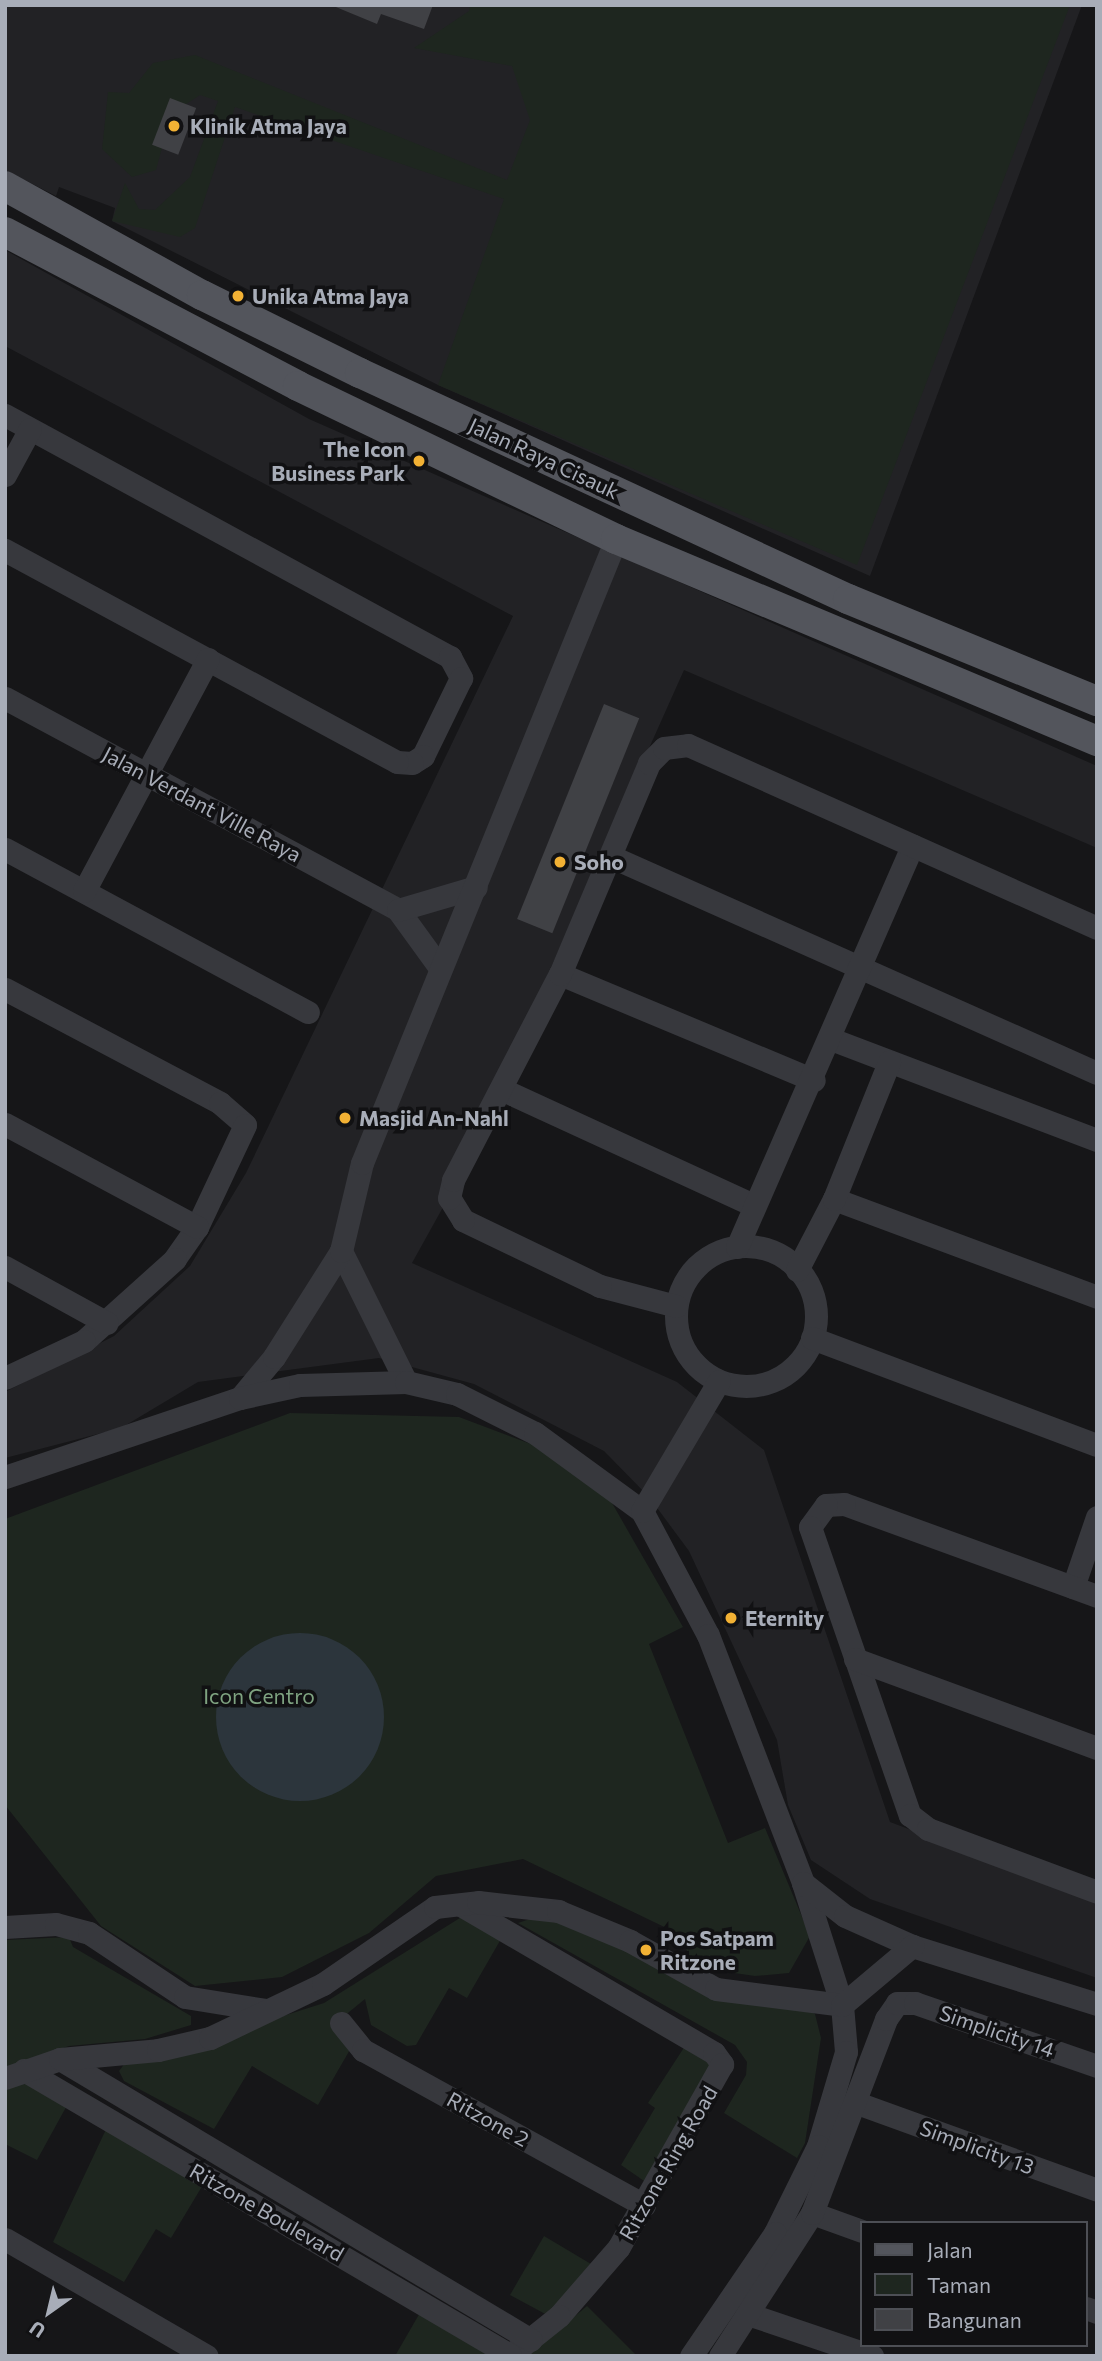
<!DOCTYPE html>
<html>
<head>
<meta charset="utf-8">
<style>
  body { margin:0 }
  #map { position:relative; width:1102px; height:2361px; overflow:hidden; background:#161618; font-family:Commissioner,sans-serif }
  div>[style] { position:absolute }
  .built>* { inset:0; background:#222225 }
  .green>* { inset:0; background:#1e261f }
  .water>* { inset:0; background:#2c353c }
  .round { border-radius:50% }
  .building>* { inset:0; background:#404145; transform-origin:0 0 }
  .minor>* { height:23px; margin:-11.5px; padding:0 11.5px; transform-origin:11.5px; border-radius:11.5px; background:#37383d }
  .minor>.ring { margin:-11.5px; padding:0; box-sizing:content-box; background:none; border:23px solid #37383d; border-radius:50% }
  .major>* { height:30px; margin:-15px; padding:0 15px; transform-origin:15px; border-radius:15px; background:#53555c }
  .dots>* { width:19px; height:19px; translate:-50% -50%; box-sizing:border-box; border:4px solid #111113; border-radius:50% }
  span { translate:-50% -50%; white-space:nowrap; text-align:center; line-height:1.15; -webkit-text-stroke:7px #111113; paint-order:stroke }
  .poi-label { font-size:21px; color:#a8adb8; font-weight:700 }
  .left { translate:0 -50%; text-align:left }
  .right { translate:-100% -50%; text-align:right }
  .street-label { font-size:21px; color:#a8adb8 }
  .park-label { font-size:21px; color:#7fa381 }
  .frame { position:absolute; inset:0; border:7px solid #a8adb8; pointer-events:none }
  .legend { position:absolute; left:860px; top:2221px; width:228px; height:126px; box-sizing:border-box; background:#111113; border:2px solid #4d4f55; margin:0; padding:9px 12px; list-style:none; font-size:21px; color:#a8adb8 }
  .legend li { display:flex; align-items:center; gap:14px; height:35px }
  .legend b { width:35px; border:2px solid #4d4f55 }
  .north { position:absolute; left:14px; top:2277px; width:70px; height:70px; -webkit-text-stroke:5px #111113; paint-order:stroke; rotate:214deg; font-size:19px; font-weight:700; line-height:28px; text-align:center; color:#a8adb8 }
  .north::after { content:''; display:block; margin:auto; width:24px; height:32px; background:#a8adb8; clip-path:polygon(50% 0,100% 100%,50% 72%,0 100%) }
</style>
</head>
<body>
<div id="map">
  <div class="built">
    <div style="clip-path:polygon(5px 5px,1082px 5px,870px 576px,438px 385px,112px 221px,115px 208px,59px 187px,56px 196px,5px 170px)"></div>
    <div style="clip-path:polygon(5px 250px,309px 419px,1097px 766px,1097px 848px,684px 670px,447px 1200px,412px 1263px,677px 1382px,764px 1450px,890px 1822px,1097px 1900px,1097px 1978px,870px 1899px,811px 1860px,788px 1805px,777px 1740px,689px 1551px,649px 1497px,604px 1451px,474px 1384px,379px 1358px,198px 1382px,121px 1428px,5px 1458px,5px 1392px,114px 1336px,190px 1266px,246px 1173px,513px 616px,5px 346px)"></div>
  </div>
  <div class="green">
    <div style="clip-path:polygon(470px 5px,1070px 5px,857px 565px,438px 385px,504px 199px,235px 107px,195px 228px,180px 237px,112px 221px,125px 183px,139px 209px,155px 210px,190px 177px,218px 101px,200px 95px,171px 114px,156px 170px,132px 177px,102px 149px,108px 92px,129px 93px,153px 63px,195px 55px,507px 180px,530px 120px,512px 66px,414px 48px,469px 11px)"></div>
    <div style="clip-path:polygon(290px 1413px,459px 1417px,547px 1450px,608px 1496px,683px 1627px,649px 1644px,728px 1843px,765px 1828px,810px 1936px,789px 1973px,755px 1976px,693px 1967px,681px 1935px,523px 1859px,436px 1876px,369px 1933px,282px 1977px,195px 1986px,101px 1926px,5px 1805px,5px 1519px)"></div>
    <div style="clip-path:polygon(547px 1913px,615px 1940px,673px 1977px,795px 2002px,815px 2014px,821px 2038px,805px 2143px,797px 2158px,724px 2113px,746px 2075px,747px 2062px,735px 2045px,518px 1923px)"></div>
    <div style="clip-path:polygon(463px 1916px,501px 1939px,467px 1998px,449px 1988px,416px 2045px,407px 2046px,371px 2025px,365px 1999px,343px 2017px,351px 2048px,318px 2105px,252px 2066px,214px 2129px,124px 2081px,119px 2071px,128px 2059px,180px 2049px,324px 2003px)"></div>
    <div style="clip-path:polygon(69px 1937px,73px 1947px,191px 2016px,191px 2025px,145px 2039px,69px 2046px,5px 2068px,5px 1940px)"></div>
    <div style="clip-path:polygon(685px 2046px,726px 2064px,647px 2183px,621px 2165px,655px 2108px,648px 2103px)"></div>
    <div style="clip-path:polygon(30px 2077px,70px 2100px,37px 2160px,5px 2144px,5px 2087px)"></div>
    <div style="clip-path:polygon(109px 2123px,207px 2178px,171px 2238px,156px 2229px,124px 2282px,53px 2242px)"></div>
    <div style="clip-path:polygon(544px 2236px,591px 2264px,549px 2316px,510px 2295px)"></div>
    <div style="clip-path:polygon(425px 2304px,500px 2356px,395px 2356px)"></div>
    <div style="clip-path:polygon(587px 2306px,637px 2356px,528px 2356px)"></div>
  </div>
  <div class="water">
    <div class="round" style="left:216px;top:1633px;width:168px;height:168px"></div>
  </div>
  <div class="building">
    <div style="clip-path:polygon(331px 5px,433px 5px,424px 29px,381px 14px,377px 24px)"></div>
    <div style="left:170px;top:98px;width:28px;height:50px;rotate:21deg"></div>
    <div style="left:604px;top:704px;width:38px;height:232px;rotate:22deg"></div>
  </div>
  <div class="minor">
    <div style="left:5px;top:415px;width:507px;rotate:28.54deg"></div>
    <div style="left:450px;top:657px;width:24px;rotate:62deg"></div>
    <div style="left:461px;top:678px;width:87px;rotate:116deg"></div>
    <div style="left:423px;top:756px;width:13px;rotate:148deg"></div>
    <div style="left:412px;top:763px;width:15px;rotate:-176deg"></div>
    <div style="left:397px;top:762px;width:446px;rotate:-151.6deg"></div>
    <div style="left:5px;top:475px;width:52px;rotate:-61.5deg"></div>
    <div style="left:5px;top:698px;width:447px;rotate:28.3deg"></div>
    <div style="left:398px;top:910px;width:72px;rotate:54.1deg"></div>
    <div style="left:5px;top:849px;width:344px;rotate:28.3deg"></div>
    <div style="left:610px;top:856px;width:533px;rotate:24.02deg"></div>
    <div style="left:84px;top:891px;width:263px;rotate:-61.9deg"></div>
    <div style="left:398px;top:910px;width:81px;rotate:-16.4deg"></div>
    <div style="left:560px;top:974px;width:275px;rotate:22.7deg"></div>
    <div style="left:5px;top:989px;width:243px;rotate:27.9deg"></div>
    <div style="left:220px;top:1103px;width:33px;rotate:41deg"></div>
    <div style="left:245px;top:1125px;width:113px;rotate:115.2deg"></div>
    <div style="left:197px;top:1227px;width:39px;rotate:125deg"></div>
    <div style="left:175px;top:1259px;width:122px;rotate:138deg"></div>
    <div style="left:84px;top:1341px;width:87px;rotate:154.9deg"></div>
    <div style="left:831px;top:1039px;width:285px;rotate:20.8deg"></div>
    <div style="left:501px;top:1089px;width:277px;rotate:24.7deg"></div>
    <div style="left:5px;top:1124px;width:218px;rotate:28.2deg"></div>
    <div style="left:834px;top:1199px;width:281px;rotate:20.4deg"></div>
    <div class="ring" style="left:676px;top:1246px;width:117px;height:117px"></div>
    <div style="left:737px;top:1247px;width:438px;rotate:-66.4deg"></div>
    <div style="left:341px;top:1251px;width:146px;rotate:63.6deg"></div>
    <div style="left:5px;top:1267px;width:116px;rotate:28.8deg"></div>
    <div style="left:797px;top:1270px;width:80px;rotate:-62.5deg"></div>
    <div style="left:834px;top:1199px;width:148px;rotate:-68.1deg"></div>
    <div style="left:676px;top:1306px;width:79px;rotate:-165.3deg"></div>
    <div style="left:600px;top:1286px;width:152px;rotate:-154.3deg"></div>
    <div style="left:463px;top:1220px;width:26px;rotate:-122deg"></div>
    <div style="left:449px;top:1198px;width:18px;rotate:-77deg"></div>
    <div style="left:453px;top:1180px;width:232px;rotate:-62.6deg"></div>
    <div style="left:560px;top:974px;width:229px;rotate:-67.1deg"></div>
    <div style="left:649px;top:763px;width:21px;rotate:-45deg"></div>
    <div style="left:664px;top:748px;width:24px;rotate:-7deg"></div>
    <div style="left:688px;top:745px;width:448px;rotate:24.1deg"></div>
    <div style="left:812px;top:1338px;width:304px;rotate:20.6deg"></div>
    <div style="left:240px;top:1398px;width:53px;rotate:-50.3deg"></div>
    <div style="left:274px;top:1357px;width:125px;rotate:-57.7deg"></div>
    <div style="left:341px;top:1251px;width:90px;rotate:-76.6deg"></div>
    <div style="left:362px;top:1163px;width:674px;rotate:-67.85deg"></div>
    <div style="left:5px;top:1477px;width:248px;rotate:-18.6deg"></div>
    <div style="left:240px;top:1398px;width:61px;rotate:-12.2deg"></div>
    <div style="left:300px;top:1385px;width:106px;rotate:-1.6deg"></div>
    <div style="left:406px;top:1382px;width:52px;rotate:13.2deg"></div>
    <div style="left:457px;top:1394px;width:87px;rotate:26.6deg"></div>
    <div style="left:535px;top:1433px;width:132px;rotate:36.1deg"></div>
    <div style="left:642px;top:1511px;width:140px;rotate:62deg"></div>
    <div style="left:708px;top:1635px;width:266px;rotate:69deg"></div>
    <div style="left:803px;top:1883px;width:128px;rotate:72.3deg"></div>
    <div style="left:842px;top:2005px;width:47px;rotate:85.1deg"></div>
    <div style="left:846px;top:2052px;width:98px;rotate:106.6deg"></div>
    <div style="left:818px;top:2146px;width:97px;rotate:116.3deg"></div>
    <div style="left:775px;top:2233px;width:149px;rotate:124.3deg"></div>
    <div style="left:642px;top:1511px;width:151px;rotate:-59.4deg"></div>
    <div style="left:1073px;top:1587px;width:74px;rotate:-71.1deg"></div>
    <div style="left:1097px;top:1596px;width:269px;rotate:-160deg"></div>
    <div style="left:844px;top:1504px;width:18px;rotate:177deg"></div>
    <div style="left:826px;top:1505px;width:27px;rotate:126deg"></div>
    <div style="left:810px;top:1527px;width:305px;rotate:70.9deg"></div>
    <div style="left:910px;top:1815px;width:23px;rotate:38deg"></div>
    <div style="left:928px;top:1829px;width:180px;rotate:20.4deg"></div>
    <div style="left:855px;top:1659px;width:258px;rotate:20.2deg"></div>
    <div style="left:803px;top:1883px;width:53px;rotate:38.2deg"></div>
    <div style="left:845px;top:1916px;width:73px;rotate:24.1deg"></div>
    <div style="left:912px;top:1946px;width:194px;rotate:17.4deg"></div>
    <div style="left:461px;top:1905px;width:293px;rotate:30.3deg"></div>
    <div style="left:714px;top:2053px;width:14px;rotate:54deg"></div>
    <div style="left:722px;top:2064px;width:210px;rotate:119.4deg"></div>
    <div style="left:619px;top:2247px;width:91px;rotate:131deg"></div>
    <div style="left:559px;top:2316px;width:64px;rotate:141.3deg"></div>
    <div style="left:5px;top:1927px;width:51px;rotate:-3.4deg"></div>
    <div style="left:56px;top:1924px;width:34px;rotate:15deg"></div>
    <div style="left:89px;top:1933px;width:115px;rotate:33.7deg"></div>
    <div style="left:185px;top:1997px;width:81px;rotate:9.2deg"></div>
    <div style="left:341px;top:2023px;width:35px;rotate:51deg"></div>
    <div style="left:363px;top:2050px;width:321px;rotate:28.9deg"></div>
    <div style="left:60px;top:2059px;width:548px;rotate:30.82deg"></div>
    <div style="left:24px;top:2070px;width:563px;rotate:30.39deg"></div>
    <div style="left:5px;top:2078px;width:58px;rotate:-19.1deg"></div>
    <div style="left:60px;top:2059px;width:98px;rotate:-5.2deg"></div>
    <div style="left:158px;top:2050px;width:53px;rotate:-13deg"></div>
    <div style="left:210px;top:2038px;width:125px;rotate:-25.5deg"></div>
    <div style="left:323px;top:1984px;width:136px;rotate:-34.5deg"></div>
    <div style="left:435px;top:1907px;width:43px;rotate:-6.6deg"></div>
    <div style="left:478px;top:1902px;width:81px;rotate:6.4deg"></div>
    <div style="left:558px;top:1911px;width:78px;rotate:22.6deg"></div>
    <div style="left:630px;top:1941px;width:98px;rotate:29.2deg"></div>
    <div style="left:716px;top:1989px;width:127px;rotate:7.2deg"></div>
    <div style="left:842px;top:2005px;width:92px;rotate:-40.1deg"></div>
    <div style="left:857px;top:2103px;width:255px;rotate:19.9deg"></div>
    <div style="left:812px;top:2213px;width:53px;rotate:19.8deg"></div>
    <div style="left:5px;top:2239px;width:233px;rotate:30.1deg"></div>
    <div style="left:1086px;top:2308px;width:12px;rotate:20deg"></div>
    <div style="left:751px;top:2315px;width:128px;rotate:18.7deg"></div>
    <div style="left:720px;top:2356px;width:170px;rotate:-57.2deg"></div>
    <div style="left:812px;top:2213px;width:208px;rotate:-69.1deg"></div>
    <div style="left:886px;top:2019px;width:19px;rotate:-55deg"></div>
    <div style="left:897px;top:2003px;width:18px"></div>
    <div style="left:915px;top:2003px;width:193px;rotate:19.1deg"></div>
  </div>
  <div class="major">
    <div style="left:5px;top:186px;width:225px;rotate:29deg"></div>
    <div style="left:202px;top:295px;width:176px;rotate:26.3deg"></div>
    <div style="left:360px;top:373px;width:538px;rotate:24.85deg"></div>
    <div style="left:848px;top:599px;width:269px;rotate:22.3deg"></div>
    <div style="left:5px;top:232px;width:331px;rotate:27.7deg"></div>
    <div style="left:298px;top:386px;width:353px;rotate:25.7deg"></div>
    <div style="left:616px;top:539px;width:522px;rotate:22.78deg"></div>
  </div>
  <div class="dots">
    <div style="left:174px;top:126px;background:#f2b134"></div>
    <div style="left:238px;top:296px;background:#f2b134"></div>
    <div style="left:419px;top:461px;background:#f2b134"></div>
    <div style="left:560px;top:862px;background:#f2b134"></div>
    <div style="left:345px;top:1118px;background:#f2b134"></div>
    <div style="left:731px;top:1618px;background:#f2b134"></div>
    <div style="left:646px;top:1950px;background:#f2b134"></div>
  </div>
  <div class="poi-label">
    <span class="left" style="left:190px;top:126px">Klinik Atma Jaya</span>
    <span class="left" style="left:252px;top:296px">Unika Atma Jaya</span>
    <span class="right" style="left:405px;top:461px">The Icon<br>Business Park</span>
    <span class="left" style="left:574px;top:862px">Soho</span>
    <span class="left" style="left:359px;top:1118px">Masjid An-Nahl</span>
    <span class="left" style="left:745px;top:1618px">Eternity</span>
    <span class="left" style="left:660px;top:1950px">Pos Satpam<br>Ritzone</span>
  </div>
  <div class="street-label">
    <span style="left:544px;top:458px;rotate:25deg">Jalan Raya Cisauk</span>
    <span style="left:202px;top:804px;rotate:28deg">Jalan Verdant Ville Raya</span>
    <span style="left:997px;top:2031px;rotate:19deg">Simplicity 14</span>
    <span style="left:488px;top:2119px;rotate:29deg">Ritzone 2</span>
    <span style="left:977px;top:2147px;rotate:20deg">Simplicity 13</span>
    <span style="left:668px;top:2163px;rotate:-60deg">Ritzone Ring Road</span>
    <span style="left:267px;top:2212px;rotate:30deg">Ritzone Boulevard</span>
  </div>
  <div class="park-label">
    <span style="left:259px;top:1696px">Icon Centro</span>
  </div>
  <div class="frame"></div>
  <ul class="legend">
  <li><b style="height:9px;background:#53555c"></b>Jalan</li>
  <li><b style="height:19px;background:#1e261f"></b>Taman</li>
  <li><b style="height:19px;background:#404145"></b>Bangunan</li>
  </ul>
  <div class="north">U</div>
</div>
</body>
</html>
